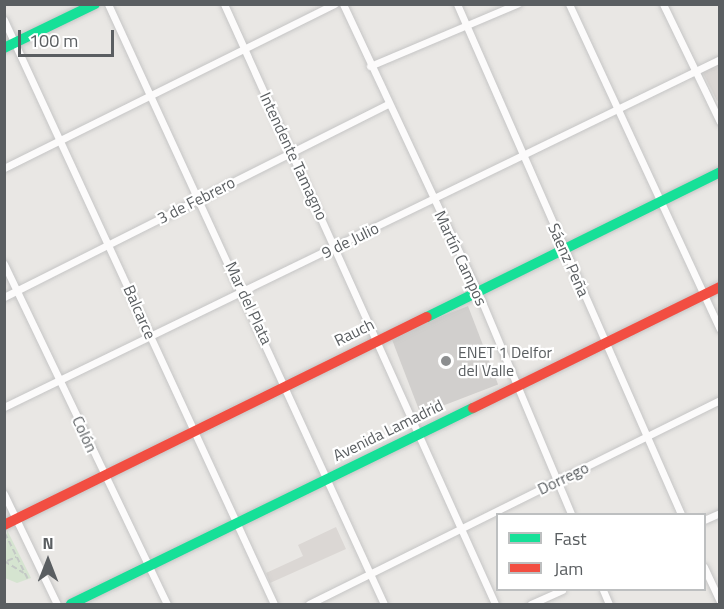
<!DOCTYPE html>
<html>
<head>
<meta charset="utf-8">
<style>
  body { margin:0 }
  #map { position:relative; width:724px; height:609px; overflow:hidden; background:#e9e7e4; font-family:"Titillium Web",sans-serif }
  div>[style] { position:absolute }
  .education>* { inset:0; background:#dbd7d4 }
  .green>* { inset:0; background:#d5e4d0 }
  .building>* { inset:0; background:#d1cfcd; transform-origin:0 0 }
  .path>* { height:1.5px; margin-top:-0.75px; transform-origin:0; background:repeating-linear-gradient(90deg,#c3c8c5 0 6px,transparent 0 9px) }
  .roads { filter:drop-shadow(0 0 2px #c5c5c5) drop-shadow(0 0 2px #c5c5c5) }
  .street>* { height:7px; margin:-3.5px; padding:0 3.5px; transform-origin:3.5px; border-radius:3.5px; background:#fcfbfb }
  .fast>* { height:10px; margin:-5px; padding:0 5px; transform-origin:5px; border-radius:5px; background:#16e098 }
  .jam>* { height:10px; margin:-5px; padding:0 5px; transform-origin:5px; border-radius:5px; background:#f24e42 }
  .dots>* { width:16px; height:16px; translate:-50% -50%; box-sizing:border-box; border:3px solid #fff; border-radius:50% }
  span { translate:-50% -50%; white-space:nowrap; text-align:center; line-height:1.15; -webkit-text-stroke:4.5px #fff; paint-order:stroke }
  .street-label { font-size:16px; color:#5a5e61 }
  .poi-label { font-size:16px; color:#5a5e61 }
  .left { translate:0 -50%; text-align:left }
  .frame { position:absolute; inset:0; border:6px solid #5a5e61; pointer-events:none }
  .legend { position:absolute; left:496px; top:513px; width:210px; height:78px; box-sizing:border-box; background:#fff; border:2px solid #bdbfc0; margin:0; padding:8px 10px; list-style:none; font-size:18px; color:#5a5e61 }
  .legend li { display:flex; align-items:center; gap:12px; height:30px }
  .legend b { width:30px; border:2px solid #bdbfc0 }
  .north { position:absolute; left:18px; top:531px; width:60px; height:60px; -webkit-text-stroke:4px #fff; paint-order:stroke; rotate:0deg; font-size:16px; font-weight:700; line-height:24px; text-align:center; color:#5a5e61 }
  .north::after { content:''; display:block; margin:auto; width:21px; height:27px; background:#5a5e61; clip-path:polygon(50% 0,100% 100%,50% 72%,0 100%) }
  .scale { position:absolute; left:18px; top:30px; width:96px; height:27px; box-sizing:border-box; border:3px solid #5a5e61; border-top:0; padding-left:8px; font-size:18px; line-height:21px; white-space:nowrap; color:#5a5e61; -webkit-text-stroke:4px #fff; paint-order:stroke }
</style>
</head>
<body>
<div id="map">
  <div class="education">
    <div style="clip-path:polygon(719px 63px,719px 100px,717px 101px,702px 71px)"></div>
    <div style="clip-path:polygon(336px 527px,346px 549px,270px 583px,266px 573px,303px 556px,298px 545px)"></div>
  </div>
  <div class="green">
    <div style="clip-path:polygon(7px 530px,31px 578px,17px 583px,5px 578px)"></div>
  </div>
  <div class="building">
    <div style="left:468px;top:306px;width:84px;height:83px;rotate:69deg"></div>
  </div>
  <div class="path">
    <div style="left:5px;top:533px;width:51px;rotate:63.4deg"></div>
    <div style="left:4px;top:561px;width:23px;rotate:31deg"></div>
    <div style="left:7px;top:561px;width:10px;rotate:-24deg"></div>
  </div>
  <div class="roads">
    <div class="street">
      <div style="left:108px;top:4px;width:660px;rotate:65.3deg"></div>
      <div style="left:224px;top:4px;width:658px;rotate:65.69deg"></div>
      <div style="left:343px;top:4px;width:316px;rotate:64.9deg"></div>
      <div style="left:477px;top:290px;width:243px;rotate:67.2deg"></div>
      <div style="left:457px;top:4px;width:557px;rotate:66.29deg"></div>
      <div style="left:569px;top:4px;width:358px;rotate:65.1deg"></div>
      <div style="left:663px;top:4px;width:131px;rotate:64.2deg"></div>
      <div style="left:4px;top:20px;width:643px;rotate:65.19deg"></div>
      <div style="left:370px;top:66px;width:160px;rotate:-22.9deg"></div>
      <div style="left:4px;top:168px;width:369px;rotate:-26.4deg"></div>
      <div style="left:4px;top:264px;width:377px;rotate:64.4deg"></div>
      <div style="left:4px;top:297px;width:430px;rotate:-26.7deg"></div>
      <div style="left:4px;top:407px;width:796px;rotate:-25.92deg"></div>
      <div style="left:4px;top:494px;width:122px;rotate:64.3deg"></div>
      <div style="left:704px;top:520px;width:17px;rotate:-24deg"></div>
      <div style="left:704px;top:567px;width:38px;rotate:65deg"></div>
      <div style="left:603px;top:590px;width:15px;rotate:67deg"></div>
      <div style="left:309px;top:604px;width:459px;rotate:-26.4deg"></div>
      <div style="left:531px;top:604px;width:34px;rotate:-24deg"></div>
    </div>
    <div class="fast">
      <div style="left:4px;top:48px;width:101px;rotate:-25.8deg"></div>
      <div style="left:427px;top:317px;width:327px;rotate:-26.3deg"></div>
      <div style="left:71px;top:604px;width:447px;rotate:-26deg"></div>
    </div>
    <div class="jam">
      <div style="left:473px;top:408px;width:275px;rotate:-26.1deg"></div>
      <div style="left:4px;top:525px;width:471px;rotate:-26.2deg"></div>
    </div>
  </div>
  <div class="dots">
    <div style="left:446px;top:361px;background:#8c8e8f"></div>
  </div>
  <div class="street-label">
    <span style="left:294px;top:156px;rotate:65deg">Intendente Tamagno</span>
    <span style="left:196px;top:200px;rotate:-27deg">3 de Febrero</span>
    <span style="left:350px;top:240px;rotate:-26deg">9 de Julio</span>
    <span style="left:461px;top:258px;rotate:65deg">Martín Campos</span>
    <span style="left:569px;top:260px;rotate:66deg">Sáenz Peña</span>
    <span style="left:249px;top:303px;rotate:65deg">Mar del Plata</span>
    <span style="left:140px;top:312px;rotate:66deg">Balcarce</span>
    <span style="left:354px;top:332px;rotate:-26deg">Rauch</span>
    <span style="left:388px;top:430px;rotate:-26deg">Avenida Lamadrid</span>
    <span style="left:85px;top:434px;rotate:65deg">Colón</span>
    <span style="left:563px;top:478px;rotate:-26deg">Dorrego</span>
  </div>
  <div class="poi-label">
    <span class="left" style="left:458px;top:361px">ENET 1 Delfor<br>del Valle</span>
  </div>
  <div class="frame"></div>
  <ul class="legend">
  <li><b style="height:8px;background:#16e098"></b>Fast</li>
  <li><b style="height:8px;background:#f24e42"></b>Jam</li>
  </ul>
  <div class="north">N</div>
  <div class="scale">100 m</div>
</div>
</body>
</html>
